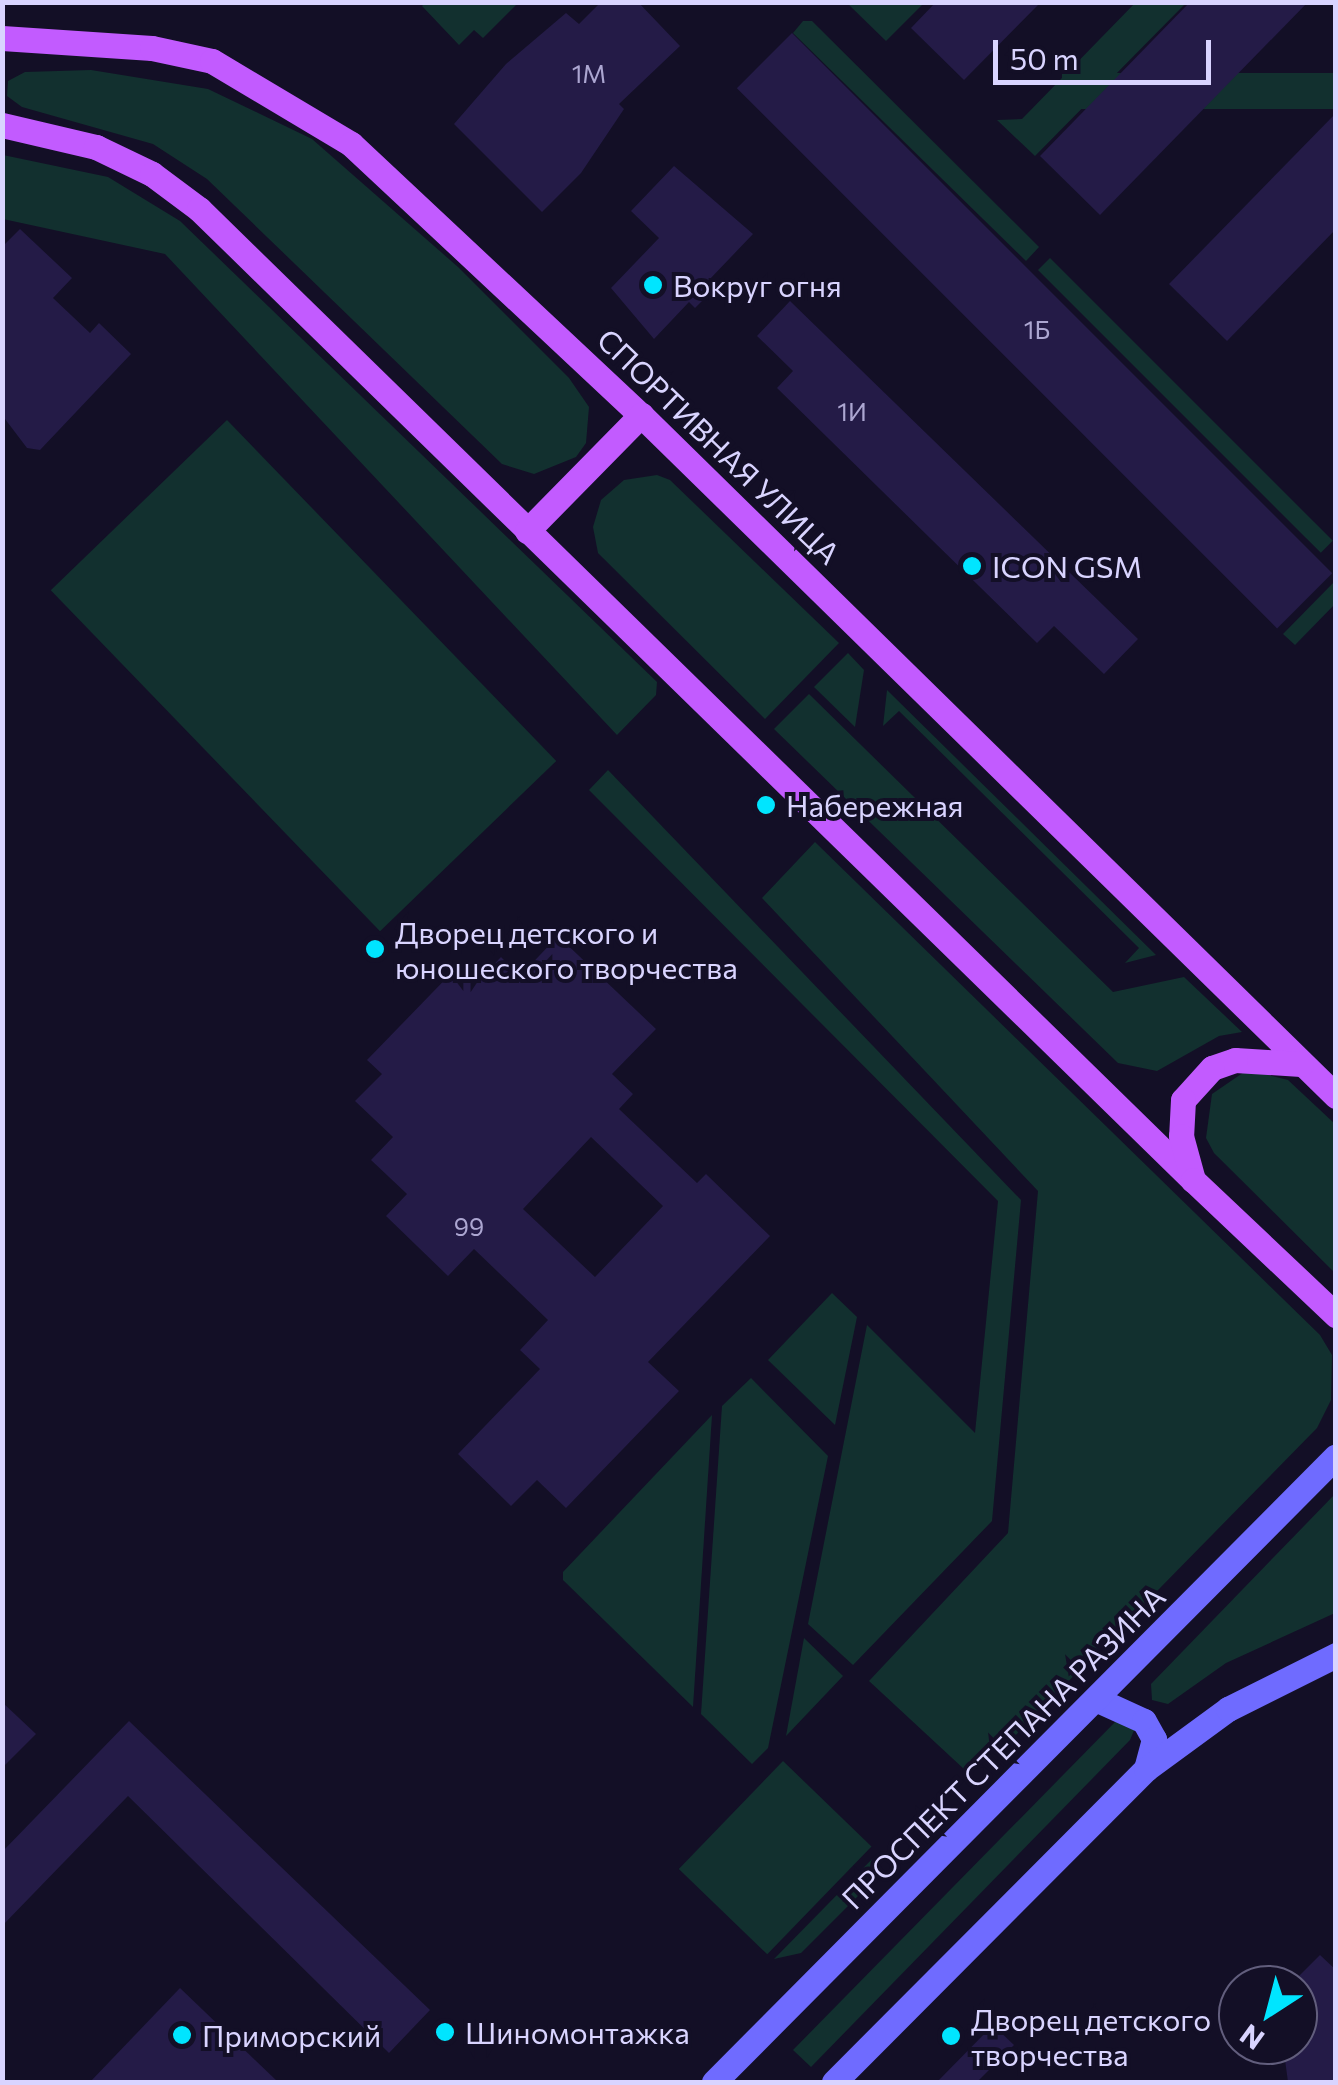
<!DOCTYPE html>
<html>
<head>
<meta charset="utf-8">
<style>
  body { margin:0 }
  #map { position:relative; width:1338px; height:2085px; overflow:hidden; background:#130f26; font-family:Commissioner,sans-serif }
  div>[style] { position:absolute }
  .green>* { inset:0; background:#12302f; transform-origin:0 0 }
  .building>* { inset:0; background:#241b47; transform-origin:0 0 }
  .secondary>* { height:25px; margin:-12.5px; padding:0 12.5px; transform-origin:12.5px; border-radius:12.5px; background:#6f6bff }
  .primary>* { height:25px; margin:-12.5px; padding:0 12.5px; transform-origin:12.5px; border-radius:12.5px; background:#c25bff }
  .dots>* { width:28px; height:28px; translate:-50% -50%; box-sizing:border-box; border:5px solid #130f26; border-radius:50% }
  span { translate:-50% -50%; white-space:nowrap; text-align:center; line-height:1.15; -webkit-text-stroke:8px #130f26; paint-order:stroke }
  .number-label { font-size:25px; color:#aca6d1 }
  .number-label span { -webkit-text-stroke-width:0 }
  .poi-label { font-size:30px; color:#d9d4ff }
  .left { translate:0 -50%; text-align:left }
  .street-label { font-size:30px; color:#d9d4ff }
  .frame { position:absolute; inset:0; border:5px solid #d9d4ff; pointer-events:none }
  .north { position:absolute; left:1218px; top:1965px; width:100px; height:100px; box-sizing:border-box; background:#130f26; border:2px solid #625e7d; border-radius:50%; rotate:216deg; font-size:28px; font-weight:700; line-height:40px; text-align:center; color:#d9d4ff }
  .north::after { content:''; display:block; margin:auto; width:35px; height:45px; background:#00e5ff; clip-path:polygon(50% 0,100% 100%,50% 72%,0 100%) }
  .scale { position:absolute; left:993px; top:40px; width:218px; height:45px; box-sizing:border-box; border:5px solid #d9d4ff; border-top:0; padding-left:12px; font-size:30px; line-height:35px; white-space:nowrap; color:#d9d4ff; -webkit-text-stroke:8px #130f26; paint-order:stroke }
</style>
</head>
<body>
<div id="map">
  <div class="green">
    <div style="clip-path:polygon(426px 2px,518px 2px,518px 3px,483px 38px,474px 30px,459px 45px,422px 6px)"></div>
    <div style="clip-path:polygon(1136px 2px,1186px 3px,1035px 156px,997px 120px,1022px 119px)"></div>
    <div style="clip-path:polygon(847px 3px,924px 3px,886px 41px)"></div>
    <div style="clip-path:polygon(803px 21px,812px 21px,1039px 247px,1026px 261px,793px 33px)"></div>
    <div style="clip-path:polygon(91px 70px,208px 89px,312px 139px,458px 267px,569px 378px,589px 407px,586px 443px,576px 457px,534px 474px,502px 464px,207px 179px,153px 144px,22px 107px,7px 96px,8px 81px,25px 72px)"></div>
    <div style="left:1335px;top:73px;width:36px;height:273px;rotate:90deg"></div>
    <div style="clip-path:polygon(3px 155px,108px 177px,180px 221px,657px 682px,656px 695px,617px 735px,165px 254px,3px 219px)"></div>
    <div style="left:1050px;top:258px;width:400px;height:17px;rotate:45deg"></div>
    <div style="left:227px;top:420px;width:474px;height:245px;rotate:46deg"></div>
    <div style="clip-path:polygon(657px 475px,670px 480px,839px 643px,765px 719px,598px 553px,593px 527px,601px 500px,624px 480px)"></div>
    <div style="clip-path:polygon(1335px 581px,1335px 604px,1295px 645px,1283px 634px)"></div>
    <div style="clip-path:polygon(848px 653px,864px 670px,855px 727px,814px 687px)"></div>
    <div style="clip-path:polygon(887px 690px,1156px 955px,1125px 963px,1139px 948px,899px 711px,883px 726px)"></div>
    <div style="clip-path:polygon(809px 694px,1113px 992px,1184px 977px,1242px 1032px,1219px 1036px,1157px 1071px,1118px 1063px,774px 729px)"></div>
    <div style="clip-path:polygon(608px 770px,1021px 1200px,992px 1521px,853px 1665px,808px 1624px,867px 1325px,975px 1433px,998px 1201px,589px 790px)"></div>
    <div style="clip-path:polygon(815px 842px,1320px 1335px,1332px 1355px,1331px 1400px,1317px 1428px,1009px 1742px,965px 1770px,869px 1681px,1008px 1533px,1038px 1191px,762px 898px)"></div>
    <div style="clip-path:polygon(1247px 1070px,1288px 1080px,1335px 1124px,1335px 1273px,1214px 1153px,1206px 1138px,1212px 1094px)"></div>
    <div style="clip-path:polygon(832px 1293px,857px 1317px,835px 1425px,768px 1360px)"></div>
    <div style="clip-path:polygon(751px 1378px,828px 1456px,768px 1748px,752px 1764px,701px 1714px,722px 1406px)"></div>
    <div style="clip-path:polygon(712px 1415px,693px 1707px,563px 1580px,563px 1572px)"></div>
    <div style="clip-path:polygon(1335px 1494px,1335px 1613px,1226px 1663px,1168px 1704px,1152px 1700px,1151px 1684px)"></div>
    <div style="clip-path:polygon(804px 1638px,843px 1676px,786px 1736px)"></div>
    <div style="clip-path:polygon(1119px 1718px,1135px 1728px,1130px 1740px,811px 2067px,793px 2050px)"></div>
    <div style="left:783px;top:1761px;width:123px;height:150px;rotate:44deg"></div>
    <div style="clip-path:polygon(878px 1853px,868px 1886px,801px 1953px,774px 1959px)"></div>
  </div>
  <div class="building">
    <div style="clip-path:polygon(601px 2px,638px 2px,680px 46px,619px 104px,624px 109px,581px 173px,542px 212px,454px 124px,506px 64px,566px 13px,579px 24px)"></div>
    <div style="clip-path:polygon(936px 2px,1041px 2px,964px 80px,911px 28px)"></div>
    <div style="clip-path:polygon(1190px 2px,1308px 2px,1100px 215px,1040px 156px)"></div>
    <div style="left:792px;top:33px;width:764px;height:78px;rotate:45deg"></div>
    <div style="clip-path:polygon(1336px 113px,1336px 229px,1227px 341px,1169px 284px)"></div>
    <div style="clip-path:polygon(674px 166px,753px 234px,709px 280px,716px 287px,695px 308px,689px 302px,654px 339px,611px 288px,659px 238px,631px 211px)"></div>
    <div style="clip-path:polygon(20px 229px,72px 278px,53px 298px,90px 333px,99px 323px,131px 354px,40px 450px,27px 448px,2px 415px,2px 247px)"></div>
    <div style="clip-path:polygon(790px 301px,1138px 639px,1104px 674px,1054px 626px,1037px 643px,777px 388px,793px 371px,757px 336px)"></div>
    <div style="clip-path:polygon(evenodd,558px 936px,656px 1029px,612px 1074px,633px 1094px,619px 1109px,697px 1183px,706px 1174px,770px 1236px,648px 1362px,679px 1391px,566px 1508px,537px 1480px,511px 1506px,458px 1454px,540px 1369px,520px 1350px,548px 1320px,474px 1249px,448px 1276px,386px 1216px,407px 1194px,371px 1160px,393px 1137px,355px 1101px,382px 1074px,367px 1060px,463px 961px,481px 978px,501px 957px,520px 976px,558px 936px,591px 1137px,663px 1206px,595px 1277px,523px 1209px,591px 1137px)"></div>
    <div style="clip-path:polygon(2px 1702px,36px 1734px,2px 1768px)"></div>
    <div style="clip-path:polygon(129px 1721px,430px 2010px,389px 2053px,128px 1796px,2px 1926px,2px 1852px)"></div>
    <div style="clip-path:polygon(1320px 1955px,1336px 1970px,1336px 2082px,1288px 2082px,1283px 2045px,1298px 2045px,1298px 1977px)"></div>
    <div style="clip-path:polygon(180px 1988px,278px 2082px,90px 2082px)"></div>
    <div style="clip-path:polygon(993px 2025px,1014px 2045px,977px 2082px,937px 2082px)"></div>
  </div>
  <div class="secondary">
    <div style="left:1100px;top:1701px;width:48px;rotate:24.4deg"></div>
    <div style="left:1144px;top:1721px;width:21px;rotate:61deg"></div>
    <div style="left:1154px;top:1739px;width:31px;rotate:105deg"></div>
    <div style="left:714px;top:2082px;width:882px;rotate:-45.18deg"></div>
    <div style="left:834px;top:2082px;width:442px;rotate:-45.1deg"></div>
    <div style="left:1146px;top:1769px;width:102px;rotate:-36.2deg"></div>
    <div style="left:1228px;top:1709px;width:121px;rotate:-26.6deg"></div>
  </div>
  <div class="primary">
    <div style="left:2px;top:38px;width:150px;rotate:3.8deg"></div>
    <div style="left:152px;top:48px;width:61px;rotate:12.2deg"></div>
    <div style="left:212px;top:61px;width:162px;rotate:30.8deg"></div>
    <div style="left:351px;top:144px;width:397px;rotate:43.1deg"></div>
    <div style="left:641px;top:415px;width:973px;rotate:44.42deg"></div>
    <div style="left:2px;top:125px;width:97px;rotate:13.2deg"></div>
    <div style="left:96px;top:147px;width:62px;rotate:25.7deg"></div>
    <div style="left:152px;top:174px;width:59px;rotate:36.7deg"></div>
    <div style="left:199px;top:209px;width:1390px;rotate:44.33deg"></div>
    <div style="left:527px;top:531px;width:163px;rotate:-45.5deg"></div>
    <div style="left:1301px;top:1064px;width:66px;rotate:-176.5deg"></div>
    <div style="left:1235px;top:1060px;width:24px;rotate:161deg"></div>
    <div style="left:1212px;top:1068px;width:43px;rotate:132.2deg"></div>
    <div style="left:1183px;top:1100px;width:36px;rotate:93deg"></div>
    <div style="left:1181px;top:1136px;width:46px;rotate:74.7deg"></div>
    <div style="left:1193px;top:1180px;width:197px;rotate:43.4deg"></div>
  </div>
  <div class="dots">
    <div style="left:653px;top:285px;background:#00e5ff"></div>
    <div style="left:972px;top:566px;background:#00e5ff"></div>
    <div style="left:766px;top:805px;background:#00e5ff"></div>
    <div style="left:375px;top:949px;background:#00e5ff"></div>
    <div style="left:445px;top:2032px;background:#00e5ff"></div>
    <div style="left:182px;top:2035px;background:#00e5ff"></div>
    <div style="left:951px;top:2036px;background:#00e5ff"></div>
  </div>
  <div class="number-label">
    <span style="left:589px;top:73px">1М</span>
    <span style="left:1037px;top:329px">1Б</span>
    <span style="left:852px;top:411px">1И</span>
    <span style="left:469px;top:1226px">99</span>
  </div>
  <div class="poi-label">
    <span class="left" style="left:673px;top:285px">Вокруг огня</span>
    <span class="left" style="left:992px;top:566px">ICON GSM</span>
    <span class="left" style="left:786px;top:805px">Набережная</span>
    <span class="left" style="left:395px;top:949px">Дворец детского и<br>юношеского творчества</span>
    <span class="left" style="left:971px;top:2036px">Дворец детского<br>творчества</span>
    <span class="left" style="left:465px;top:2032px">Шиномонтажка</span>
    <span class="left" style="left:202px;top:2035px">Приморский</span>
  </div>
  <div class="street-label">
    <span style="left:719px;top:446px;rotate:44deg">СПОРТИВНАЯ УЛИЦА</span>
    <span style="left:1003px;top:1747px;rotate:-45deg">ПРОСПЕКТ СТЕПАНА РАЗИНА</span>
  </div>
  <div class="frame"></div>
  <div class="north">N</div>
  <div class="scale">50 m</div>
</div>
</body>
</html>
